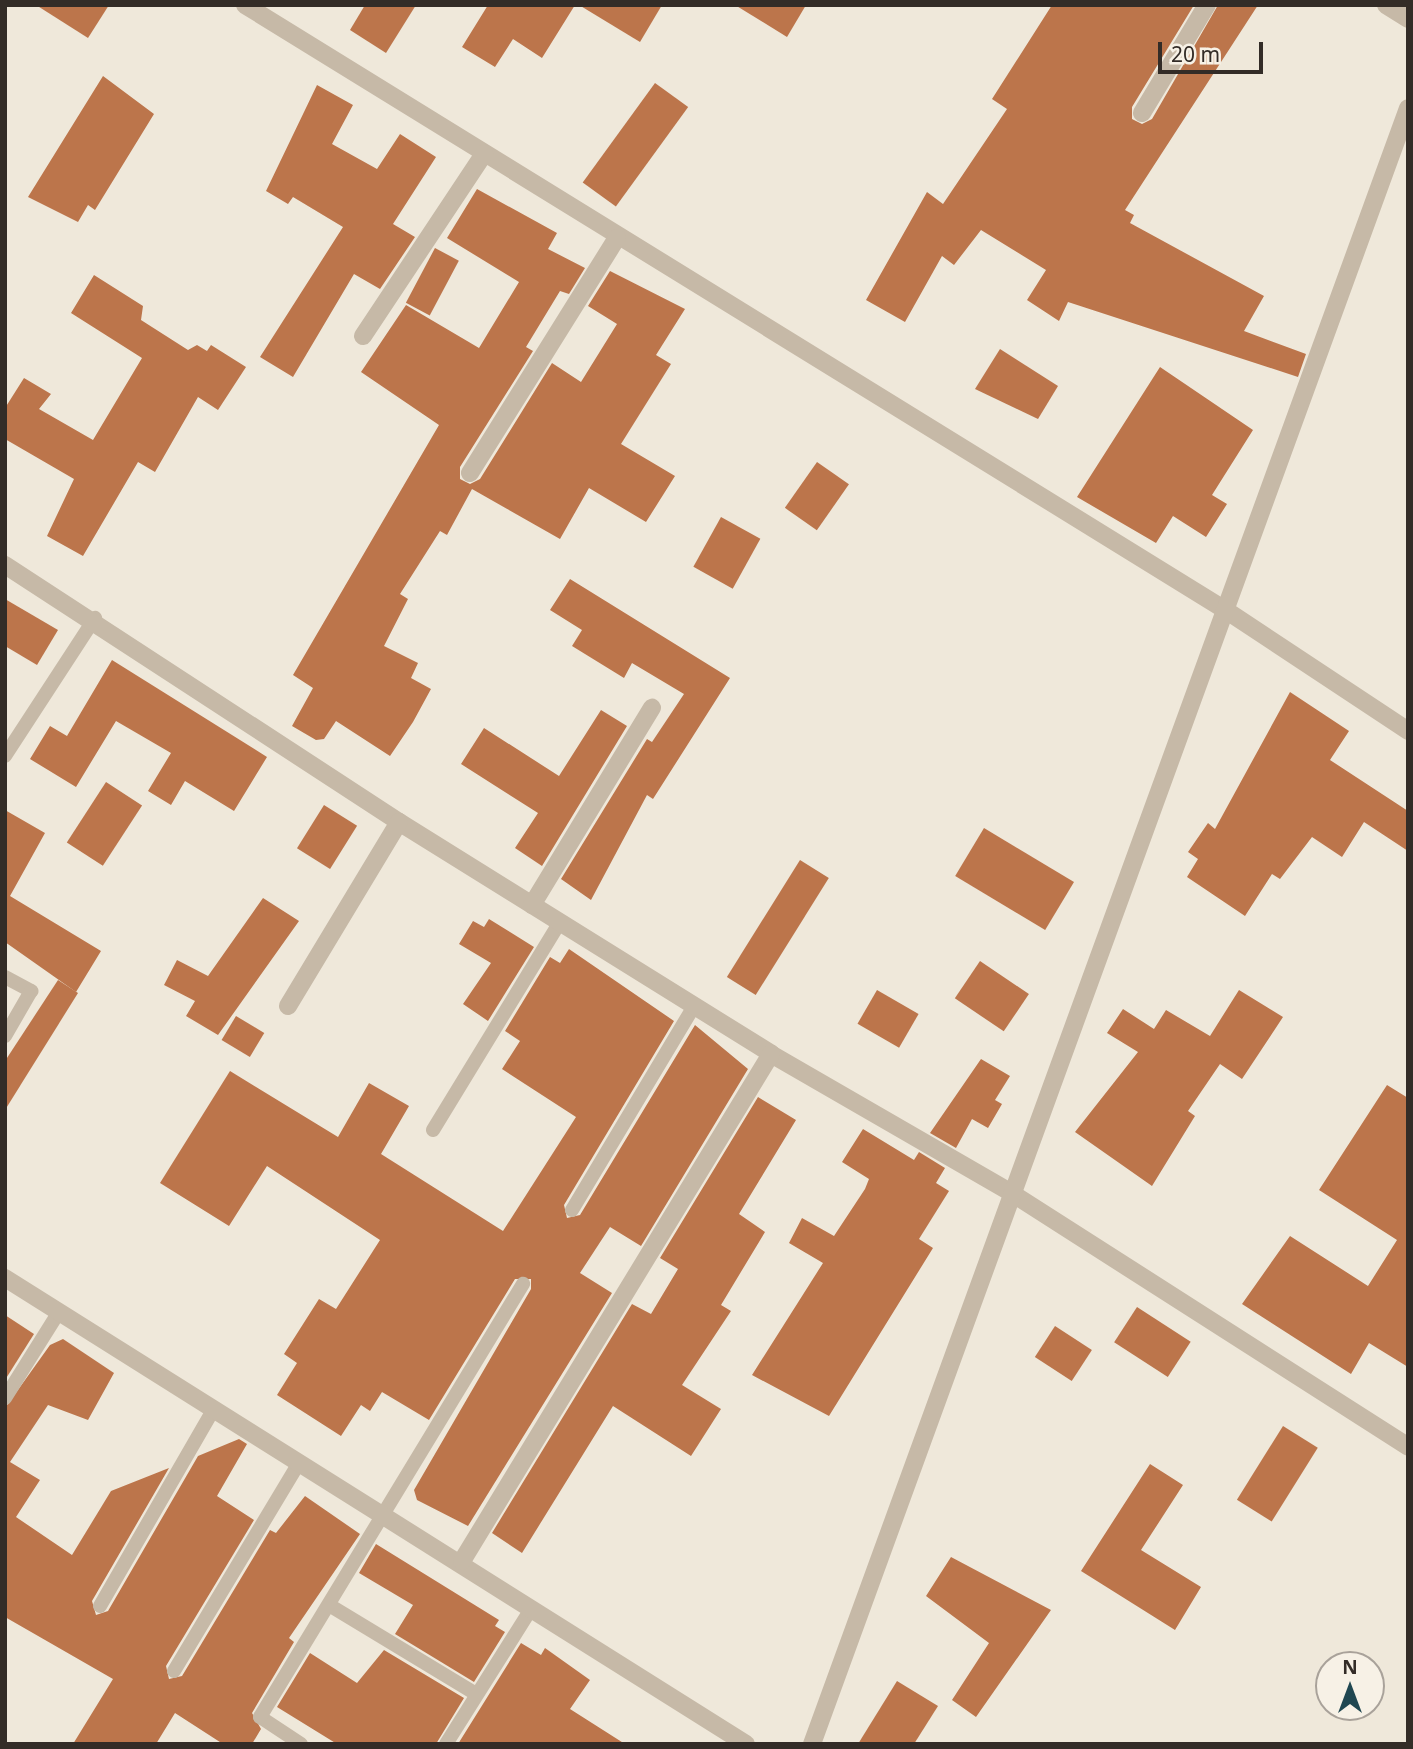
<!DOCTYPE html>
<html>
<head>
<meta charset="utf-8">
<style>
  body { margin:0 }
  #map { position:relative; width:1413px; height:1749px; overflow:hidden; background:#efe8da; font-family:"Noto Sans",sans-serif }
  div>[style] { position:absolute }
  .building>* { inset:0; background:#bc754b; transform-origin:0 0 }
  .service>* { height:14px; margin:-7px; padding:0 7px; transform-origin:7px; border-radius:7px; background:#c6b9a7 }
  .minor>* { height:18px; margin:-9px; padding:0 9px; transform-origin:9px; border-radius:9px; background:#c6b9a7 }
  .tertiary>* { height:18px; margin:-9px; padding:0 9px; transform-origin:9px; border-radius:9px; background:#c6b9a7 }
  span { translate:-50% -50%; white-space:nowrap; text-align:center; line-height:1.15; -webkit-text-stroke:5px #f7f1e6; paint-order:stroke }
  .frame { position:absolute; inset:0; border:7px solid #332c27; pointer-events:none }
  .north { position:absolute; left:1315px; top:1651px; width:70px; height:70px; box-sizing:border-box; background:#f7f1e6; border:2px solid #a9a29a; border-radius:50%; rotate:0deg; font-size:19px; font-weight:700; line-height:28px; text-align:center; color:#332c27 }
  .north::after { content:''; display:block; margin:auto; width:24px; height:32px; background:#204751; clip-path:polygon(50% 0,100% 100%,50% 72%,0 100%) }
  .scale { position:absolute; left:1158px; top:42px; width:105px; height:32px; box-sizing:border-box; border:4px solid #332c27; border-top:0; padding-left:9px; font-size:21px; line-height:24px; white-space:nowrap; color:#332c27; -webkit-text-stroke:5px #f7f1e6; paint-order:stroke }
</style>
</head>
<body>
<div id="map">
  <div class="building">
    <div style="clip-path:polygon(36px 5px,109px 5px,88px 38px)"></div>
    <div style="clip-path:polygon(365px 5px,416px 5px,386px 53px,350px 30px)"></div>
    <div style="clip-path:polygon(488px 5px,575px 5px,542px 58px,513px 39px,495px 67px,462px 47px)"></div>
    <div style="clip-path:polygon(579px 5px,662px 5px,640px 42px)"></div>
    <div style="clip-path:polygon(735px 5px,806px 5px,787px 37px)"></div>
    <div style="clip-path:polygon(1052px 5px,1194px 5px,1132px 107px,1132px 119px,1142px 124px,1152px 119px,1218px 5px,1258px 5px,1125px 210px,1134px 215px,1130px 223px,1264px 296px,1244px 331px,1306px 354px,1298px 377px,1068px 302px,1059px 321px,1027px 300px,1046px 270px,981px 230px,954px 265px,942px 256px,905px 322px,866px 300px,927px 192px,943px 204px,1007px 109px,992px 99px)"></div>
    <div style="clip-path:polygon(103px 76px,154px 114px,95px 210px,88px 205px,78px 222px,28px 197px)"></div>
    <div style="left:655px;top:83px;width:41px;height:123px;rotate:36deg"></div>
    <div style="clip-path:polygon(317px 85px,353px 105px,332px 144px,377px 169px,400px 134px,436px 157px,393px 224px,415px 237px,380px 289px,354px 274px,293px 377px,260px 357px,343px 227px,293px 197px,288px 204px,266px 191px)"></div>
    <div style="clip-path:polygon(477px 189px,557px 233px,548px 249px,585px 268px,569px 294px,560px 291px,526px 347px,533px 351px,460px 467px,460px 479px,470px 484px,480px 479px,552px 363px,581px 382px,617px 324px,588px 306px,610px 271px,685px 309px,656px 355px,671px 364px,621px 444px,675px 476px,646px 522px,589px 488px,560px 539px,472px 489px,447px 535px,440px 531px,400px 594px,408px 599px,384px 646px,418px 663px,411px 678px,431px 689px,413px 722px,390px 756px,336px 721px,324px 739px,316px 740px,292px 726px,313px 688px,293px 675px,439px 425px,361px 372px,406px 305px,479px 348px,519px 282px,447px 238px)"></div>
    <div style="left:435px;top:248px;width:27px;height:62px;rotate:28deg"></div>
    <div style="clip-path:polygon(94px 275px,143px 306px,141px 320px,188px 350px,197px 345px,207px 351px,211px 345px,246px 367px,218px 410px,198px 397px,155px 472px,138px 462px,83px 556px,47px 536px,74px 479px,5px 439px,5px 408px,24px 378px,51px 394px,39px 409px,93px 440px,142px 358px,71px 313px)"></div>
    <div style="clip-path:polygon(1000px 349px,1058px 386px,1038px 419px,975px 389px)"></div>
    <div style="clip-path:polygon(1160px 367px,1253px 430px,1212px 495px,1227px 504px,1206px 537px,1173px 516px,1156px 543px,1077px 497px)"></div>
    <div style="left:817px;top:462px;width:39px;height:56px;rotate:35deg"></div>
    <div style="left:721px;top:517px;width:45px;height:57px;rotate:29deg"></div>
    <div style="clip-path:polygon(570px 579px,730px 678px,653px 799px,647px 795px,591px 900px,561px 879px,647px 739px,652px 742px,684px 694px,632px 663px,624px 678px,572px 646px,582px 630px,550px 610px)"></div>
    <div style="clip-path:polygon(5px 599px,58px 630px,37px 665px,5px 646px)"></div>
    <div style="clip-path:polygon(112px 660px,267px 757px,234px 811px,185px 781px,171px 805px,148px 791px,171px 753px,116px 721px,76px 787px,30px 759px,50px 726px,67px 736px)"></div>
    <div style="clip-path:polygon(1290px 692px,1349px 731px,1330px 760px,1408px 811px,1408px 851px,1364px 822px,1342px 857px,1312px 837px,1280px 879px,1272px 874px,1245px 916px,1187px 877px,1198px 859px,1188px 852px,1208px 823px,1215px 829px)"></div>
    <div style="clip-path:polygon(601px 710px,627px 726px,542px 866px,515px 848px,538px 813px,461px 764px,484px 728px,559px 776px)"></div>
    <div style="left:106px;top:782px;width:43px;height:72px;rotate:33deg"></div>
    <div style="left:324px;top:805px;width:39px;height:51px;rotate:32deg"></div>
    <div style="clip-path:polygon(5px 810px,45px 833px,10px 896px,101px 951px,76px 992px,5px 942px)"></div>
    <div style="left:984px;top:828px;width:105px;height:56px;rotate:31deg"></div>
    <div style="left:800px;top:860px;width:34px;height:138px;rotate:32deg"></div>
    <div style="clip-path:polygon(263px 898px,299px 921px,218px 1035px,186px 1016px,195px 1001px,164px 985px,177px 960px,208px 976px)"></div>
    <div style="clip-path:polygon(489px 919px,534px 947px,488px 1021px,463px 1004px,491px 963px,459px 944px,473px 921px,484px 927px)"></div>
    <div style="clip-path:polygon(569px 949px,674px 1021px,564px 1205px,567px 1218px,580px 1215px,695px 1025px,748px 1069px,641px 1246px,610px 1227px,580px 1273px,612px 1293px,468px 1526px,417px 1500px,414px 1490px,531px 1289px,531px 1279px,515px 1279px,429px 1420px,382px 1392px,370px 1411px,361px 1405px,341px 1436px,277px 1395px,297px 1363px,284px 1354px,319px 1299px,336px 1309px,380px 1240px,267px 1166px,229px 1226px,160px 1183px,230px 1071px,338px 1137px,369px 1083px,409px 1106px,381px 1154px,503px 1231px,576px 1117px,502px 1069px,520px 1041px,505px 1031px,550px 957px,560px 963px)"></div>
    <div style="left:980px;top:961px;width:59px;height:45px;rotate:34deg"></div>
    <div style="clip-path:polygon(58px 980px,78px 993px,5px 1110px,5px 1061px)"></div>
    <div style="left:877px;top:990px;width:48px;height:39px;rotate:30deg"></div>
    <div style="clip-path:polygon(1239px 990px,1283px 1017px,1242px 1079px,1220px 1064px,1188px 1111px,1195px 1116px,1152px 1186px,1075px 1132px,1138px 1052px,1107px 1033px,1123px 1009px,1154px 1029px,1166px 1010px,1210px 1036px)"></div>
    <div style="left:236px;top:1016px;width:33px;height:28px;rotate:31deg"></div>
    <div style="clip-path:polygon(981px 1059px,1010px 1076px,995px 1100px,1002px 1104px,988px 1128px,972px 1119px,956px 1148px,930px 1133px)"></div>
    <div style="clip-path:polygon(1387px 1085px,1408px 1098px,1408px 1367px,1369px 1343px,1351px 1374px,1242px 1304px,1290px 1236px,1368px 1286px,1397px 1240px,1319px 1190px)"></div>
    <div style="clip-path:polygon(758px 1097px,796px 1120px,739px 1214px,765px 1232px,721px 1305px,731px 1311px,682px 1385px,721px 1409px,691px 1456px,613px 1406px,522px 1553px,492px 1533px,632px 1304px,651px 1314px,678px 1269px,660px 1258px)"></div>
    <div style="clip-path:polygon(863px 1129px,914px 1160px,919px 1152px,945px 1168px,936px 1183px,949px 1191px,919px 1239px,933px 1248px,829px 1416px,752px 1375px,823px 1263px,789px 1243px,802px 1218px,834px 1236px,865px 1189px,869px 1179px,842px 1162px)"></div>
    <div style="left:1137px;top:1307px;width:64px;height:42px;rotate:33deg"></div>
    <div style="clip-path:polygon(5px 1315px,34px 1334px,5px 1380px)"></div>
    <div style="left:1055px;top:1326px;width:44px;height:37px;rotate:33deg"></div>
    <div style="clip-path:polygon(63px 1339px,114px 1373px,88px 1420px,48px 1405px,10px 1462px,40px 1480px,16px 1517px,72px 1555px,111px 1491px,169px 1468px,92px 1601px,96px 1615px,108px 1611px,198px 1456px,239px 1439px,247px 1444px,217px 1496px,254px 1520px,166px 1666px,169px 1679px,182px 1676px,270px 1530px,276px 1533px,305px 1496px,360px 1534px,289px 1638px,294px 1642px,252px 1713px,261px 1729px,252px 1744px,223px 1744px,175px 1713px,156px 1744px,73px 1744px,113px 1679px,5px 1617px,5px 1408px,50px 1345px)"></div>
    <div style="left:1283px;top:1426px;width:41px;height:87px;rotate:32deg"></div>
    <div style="clip-path:polygon(1150px 1464px,1183px 1485px,1141px 1550px,1201px 1587px,1175px 1630px,1081px 1571px)"></div>
    <div style="clip-path:polygon(376px 1544px,499px 1620px,495px 1626px,505px 1632px,474px 1682px,395px 1634px,413px 1605px,359px 1573px)"></div>
    <div style="clip-path:polygon(951px 1557px,1051px 1610px,976px 1717px,952px 1700px,989px 1643px,926px 1596px)"></div>
    <div style="clip-path:polygon(521px 1643px,541px 1655px,545px 1648px,590px 1680px,570px 1709px,625px 1744px,458px 1744px)"></div>
    <div style="clip-path:polygon(384px 1650px,464px 1698px,436px 1744px,337px 1744px,277px 1707px,310px 1653px,357px 1683px)"></div>
    <div style="clip-path:polygon(897px 1681px,938px 1706px,914px 1744px,858px 1744px)"></div>
  </div>
  <div class="service">
    <div style="left:5px;top:756px;width:165px;rotate:-56.9deg"></div>
    <div style="left:5px;top:977px;width:30px;rotate:28deg"></div>
    <div style="left:31px;top:991px;width:52px;rotate:120deg"></div>
    <div style="left:433px;top:1130px;width:244px;rotate:-58.6deg"></div>
    <div style="left:572px;top:1210px;width:238px;rotate:-59.1deg"></div>
    <div style="left:5px;top:1398px;width:102px;rotate:-57.9deg"></div>
    <div style="left:329px;top:1605px;width:172px;rotate:31.2deg"></div>
    <div style="left:100px;top:1606px;width:226px;rotate:-60deg"></div>
    <div style="left:174px;top:1671px;width:243px;rotate:-59deg"></div>
    <div style="left:301px;top:1744px;width:49px;rotate:-146.6deg"></div>
    <div style="left:260px;top:1717px;width:507px;rotate:-58.73deg"></div>
    <div style="left:446px;top:1744px;width:160px;rotate:-57.8deg"></div>
  </div>
  <div class="minor">
    <div style="left:245px;top:5px;width:1154px;rotate:31.68deg"></div>
    <div style="left:1227px;top:611px;width:217px;rotate:33.5deg"></div>
    <div style="left:1386px;top:5px;width:26px;rotate:32deg"></div>
    <div style="left:1142px;top:113px;width:126px;rotate:-59deg"></div>
    <div style="left:363px;top:336px;width:219px;rotate:-56.4deg"></div>
    <div style="left:470px;top:473px;width:277px;rotate:-58deg"></div>
    <div style="left:5px;top:565px;width:470px;rotate:33.1deg"></div>
    <div style="left:399px;top:822px;width:438px;rotate:31.9deg"></div>
    <div style="left:771px;top:1054px;width:280px;rotate:30deg"></div>
    <div style="left:1013px;top:1194px;width:469px;rotate:32.6deg"></div>
    <div style="left:532px;top:905px;width:231px;rotate:-58.7deg"></div>
    <div style="left:288px;top:1006px;width:215px;rotate:-58.9deg"></div>
    <div style="left:5px;top:1278px;width:875px;rotate:32.16deg"></div>
    <div style="left:462px;top:1561px;width:594px;rotate:-58.64deg"></div>
  </div>
  <div class="tertiary">
    <div style="left:812px;top:1744px;width:1741px;rotate:-69.98deg"></div>
  </div>
  <div class="frame"></div>
  <div class="north">N</div>
  <div class="scale">20 m</div>
</div>
</body>
</html>
